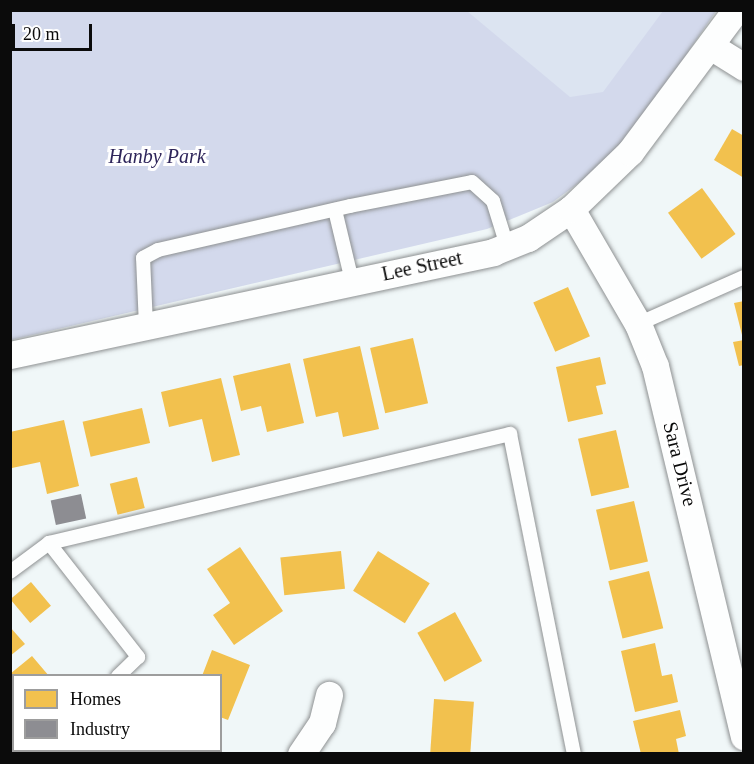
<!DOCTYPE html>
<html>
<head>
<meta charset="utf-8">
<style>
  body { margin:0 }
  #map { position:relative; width:754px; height:764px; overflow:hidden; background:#f0f7f8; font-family:Georgia,serif }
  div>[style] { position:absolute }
  .green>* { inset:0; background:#d3d9ec }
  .pitch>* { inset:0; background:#dce4f1 }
  .homes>* { inset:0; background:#f2c14e; transform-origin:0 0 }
  .industry>* { inset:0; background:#8d8d92; transform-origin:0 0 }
  .roads { filter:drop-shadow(0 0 2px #8e9192) drop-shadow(0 0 2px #8e9192) }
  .service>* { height:14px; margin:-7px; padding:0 7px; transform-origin:7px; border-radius:7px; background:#fdfefe }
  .minor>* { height:27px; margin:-13.5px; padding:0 13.5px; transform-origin:13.5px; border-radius:13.5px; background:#fdfefe }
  span { translate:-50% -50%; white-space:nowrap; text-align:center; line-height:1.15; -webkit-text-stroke:6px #fff; paint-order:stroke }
  .park-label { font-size:20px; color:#2e255a; font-style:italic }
  .street-label { font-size:20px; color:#0b0b0b }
  .frame { position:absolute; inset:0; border:12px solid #0b0b0b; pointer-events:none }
  .legend { position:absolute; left:12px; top:674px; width:210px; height:78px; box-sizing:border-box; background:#fff; border:2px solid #9d9d9d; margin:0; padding:8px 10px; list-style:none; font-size:18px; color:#0b0b0b }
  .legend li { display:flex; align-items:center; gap:12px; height:30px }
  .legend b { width:30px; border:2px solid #9d9d9d }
  .scale { position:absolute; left:12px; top:24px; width:80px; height:27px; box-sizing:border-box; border:3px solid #0b0b0b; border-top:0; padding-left:8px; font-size:18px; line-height:21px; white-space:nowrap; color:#0b0b0b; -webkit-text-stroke:4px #fff; paint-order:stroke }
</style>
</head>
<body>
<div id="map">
  <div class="green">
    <div style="clip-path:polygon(10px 11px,716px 11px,641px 121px,600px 167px,553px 202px,487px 229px,11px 340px)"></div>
  </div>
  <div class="pitch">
    <div style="clip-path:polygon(467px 11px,663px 11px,603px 92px,570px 97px)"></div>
  </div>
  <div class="homes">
    <div style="clip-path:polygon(732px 129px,744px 136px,744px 178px,714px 160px)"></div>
    <div style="left:702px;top:188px;width:57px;height:42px;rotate:54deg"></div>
    <div style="left:568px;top:287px;width:54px;height:38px;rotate:66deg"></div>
    <div style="clip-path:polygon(744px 301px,744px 339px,743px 339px,734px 303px)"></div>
    <div style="left:413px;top:338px;width:67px;height:44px;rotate:77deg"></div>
    <div style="clip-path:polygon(744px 340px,744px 365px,739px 366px,733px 342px)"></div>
    <div style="clip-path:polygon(360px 346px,379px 429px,343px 437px,338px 412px,316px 417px,303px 359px)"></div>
    <div style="clip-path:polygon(600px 357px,606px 384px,596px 386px,603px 414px,568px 422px,556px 367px)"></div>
    <div style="clip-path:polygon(290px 363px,304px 423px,267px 432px,261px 406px,241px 411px,233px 376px)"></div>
    <div style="clip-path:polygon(221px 378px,240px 455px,212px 462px,202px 419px,169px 427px,161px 392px)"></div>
    <div style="left:142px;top:408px;width:36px;height:61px;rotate:77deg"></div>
    <div style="clip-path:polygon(64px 420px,79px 486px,47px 494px,40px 462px,12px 468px,10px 432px)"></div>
    <div style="left:616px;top:430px;width:59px;height:39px;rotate:77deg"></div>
    <div style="left:137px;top:477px;width:32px;height:28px;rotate:76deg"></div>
    <div style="left:634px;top:501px;width:62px;height:39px;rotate:77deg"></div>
    <div style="clip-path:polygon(240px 547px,283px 611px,234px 645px,213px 615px,230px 603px,207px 569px)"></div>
    <div style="left:341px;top:551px;width:38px;height:61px;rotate:84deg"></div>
    <div style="left:378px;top:551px;width:61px;height:47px;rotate:32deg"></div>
    <div style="left:649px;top:571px;width:59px;height:42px;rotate:76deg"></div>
    <div style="left:31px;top:582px;width:31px;height:27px;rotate:50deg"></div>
    <div style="left:455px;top:612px;width:56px;height:43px;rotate:61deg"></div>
    <div style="clip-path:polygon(10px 627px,25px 644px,10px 656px)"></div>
    <div style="clip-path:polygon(655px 643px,662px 676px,672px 674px,678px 702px,635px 712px,621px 651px)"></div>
    <div style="clip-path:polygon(212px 650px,250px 665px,228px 720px,220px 717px,220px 676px,202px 676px)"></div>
    <div style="clip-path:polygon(32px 656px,49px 676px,14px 676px,14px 692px,10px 674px)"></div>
    <div style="left:434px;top:699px;width:40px;height:55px;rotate:4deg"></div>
    <div style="clip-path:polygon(680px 710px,686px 736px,676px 739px,679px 754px,641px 754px,633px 721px)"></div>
    <div style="clip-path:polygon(146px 750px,216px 750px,142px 754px)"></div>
  </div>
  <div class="industry">
    <div style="left:81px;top:494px;width:25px;height:31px;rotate:78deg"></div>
  </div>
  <div class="roads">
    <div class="service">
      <div style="left:335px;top:210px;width:73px;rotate:76.5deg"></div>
      <div style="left:638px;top:324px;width:116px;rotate:-23.9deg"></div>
      <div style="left:146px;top:326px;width:68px;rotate:-92.5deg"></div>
      <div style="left:143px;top:258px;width:17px;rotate:-28deg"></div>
      <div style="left:158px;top:250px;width:197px;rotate:-12.9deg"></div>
      <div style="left:350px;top:206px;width:124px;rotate:-11.1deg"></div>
      <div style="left:472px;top:182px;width:28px;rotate:42deg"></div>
      <div style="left:493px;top:201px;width:47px;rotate:72.7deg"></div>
      <div style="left:49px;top:543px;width:145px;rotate:52deg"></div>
      <div style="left:138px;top:657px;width:28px;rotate:136deg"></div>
      <div style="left:10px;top:572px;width:49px;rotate:-36.6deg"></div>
      <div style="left:49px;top:543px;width:474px;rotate:-13.3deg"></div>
      <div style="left:510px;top:434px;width:326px;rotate:78.7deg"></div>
      <div style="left:35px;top:754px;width:5px;rotate:-53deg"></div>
    </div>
    <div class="minor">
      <div style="left:712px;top:47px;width:38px;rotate:32deg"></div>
      <div style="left:571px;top:209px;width:133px;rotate:59.8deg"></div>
      <div style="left:638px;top:324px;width:45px;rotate:68deg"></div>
      <div style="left:655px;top:366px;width:381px;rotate:76.5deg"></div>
      <div style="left:10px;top:355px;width:494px;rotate:-12deg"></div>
      <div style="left:493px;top:252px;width:38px;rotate:-22deg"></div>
      <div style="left:528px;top:238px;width:52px;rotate:-34deg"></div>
      <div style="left:571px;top:209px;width:82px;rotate:-44deg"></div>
      <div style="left:630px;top:152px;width:177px;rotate:-53.3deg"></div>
      <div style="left:301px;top:754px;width:37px;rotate:-56deg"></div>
      <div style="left:322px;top:723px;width:29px;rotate:-76deg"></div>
    </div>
  </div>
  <div class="park-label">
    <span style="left:157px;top:156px">Hanby Park</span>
  </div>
  <div class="street-label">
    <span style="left:422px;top:266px;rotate:-12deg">Lee Street</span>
    <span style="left:680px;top:464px;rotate:76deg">Sara Drive</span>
  </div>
  <div class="frame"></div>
  <ul class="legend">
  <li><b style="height:16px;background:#f2c14e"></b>Homes</li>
  <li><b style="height:16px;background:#8d8d92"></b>Industry</li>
  </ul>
  <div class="scale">20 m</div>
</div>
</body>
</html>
